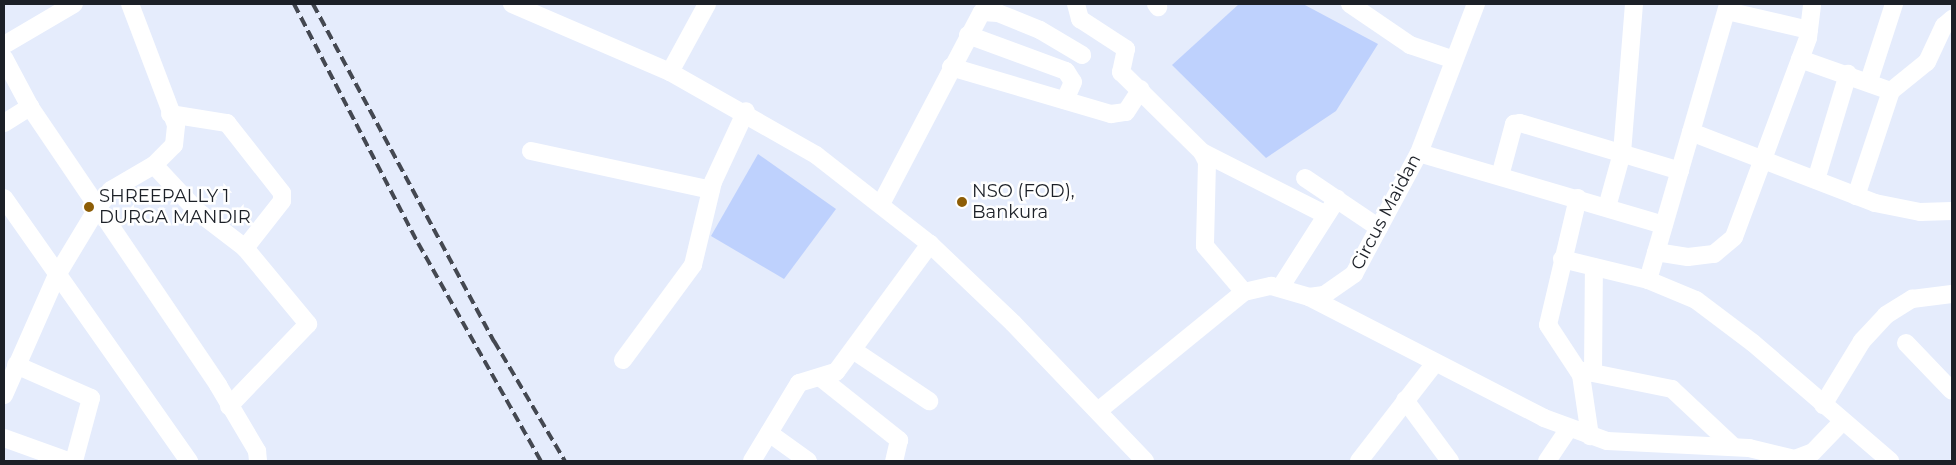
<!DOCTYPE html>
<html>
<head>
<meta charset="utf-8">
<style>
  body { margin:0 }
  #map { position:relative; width:1956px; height:465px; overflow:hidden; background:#e5ecfc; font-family:Montserrat,sans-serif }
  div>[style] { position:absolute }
  .water>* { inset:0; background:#bed1fd }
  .minor>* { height:18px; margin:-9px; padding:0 9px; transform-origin:9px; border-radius:9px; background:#fff }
  .rail>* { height:4px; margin-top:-2px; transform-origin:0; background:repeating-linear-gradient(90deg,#444851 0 10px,transparent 0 15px) }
  .dots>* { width:14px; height:14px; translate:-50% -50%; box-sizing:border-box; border:2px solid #fff; border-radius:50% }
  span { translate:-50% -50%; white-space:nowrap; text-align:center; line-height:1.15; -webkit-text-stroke:5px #fff; paint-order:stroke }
  .poi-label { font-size:18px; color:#1c2027 }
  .left { translate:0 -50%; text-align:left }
  .street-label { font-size:18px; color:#1c2027 }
  .frame { position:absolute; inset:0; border:5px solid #1c2027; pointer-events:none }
</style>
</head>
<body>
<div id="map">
  <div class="water">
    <div style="clip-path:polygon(1239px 4px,1303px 4px,1378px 44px,1336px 111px,1266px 158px,1172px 65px)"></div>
    <div style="clip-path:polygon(758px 154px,836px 209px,784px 279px,711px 236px)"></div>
  </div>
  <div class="minor">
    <div style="left:512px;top:4px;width:172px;rotate:23.3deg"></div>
    <div style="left:670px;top:72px;width:168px;rotate:29.6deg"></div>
    <div style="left:816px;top:155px;width:145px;rotate:38deg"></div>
    <div style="left:930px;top:244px;width:115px;rotate:43.6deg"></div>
    <div style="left:1013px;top:323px;width:191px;rotate:46.3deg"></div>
    <div style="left:1076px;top:4px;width:16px;rotate:75deg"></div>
    <div style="left:1080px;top:19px;width:55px;rotate:33.1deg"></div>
    <div style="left:1126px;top:49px;width:24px;rotate:102deg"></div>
    <div style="left:1121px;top:72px;width:114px;rotate:44.6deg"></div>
    <div style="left:1202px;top:152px;width:11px;rotate:63deg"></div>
    <div style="left:1207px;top:162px;width:84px;rotate:91.4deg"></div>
    <div style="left:1205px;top:246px;width:60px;rotate:49.7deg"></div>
    <div style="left:1156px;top:4px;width:4px;rotate:56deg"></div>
    <div style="left:1350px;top:4px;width:73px;rotate:34.3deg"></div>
    <div style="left:1410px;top:45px;width:46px;rotate:18.8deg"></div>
    <div style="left:1727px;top:11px;width:84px;rotate:13deg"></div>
    <div style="left:968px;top:35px;width:104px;rotate:20.2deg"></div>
    <div style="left:1066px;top:71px;width:13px;rotate:58deg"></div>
    <div style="left:1073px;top:82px;width:20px;rotate:114deg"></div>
    <div style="left:4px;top:45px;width:81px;rotate:-30.4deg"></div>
    <div style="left:4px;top:58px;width:55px;rotate:62deg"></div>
    <div style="left:30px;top:107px;width:336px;rotate:55.9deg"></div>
    <div style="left:218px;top:385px;width:77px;rotate:59.4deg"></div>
    <div style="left:257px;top:451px;width:10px;rotate:84deg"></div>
    <div style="left:1800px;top:59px;width:96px;rotate:19.4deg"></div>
    <div style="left:1891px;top:91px;width:111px;rotate:108.4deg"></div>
    <div style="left:951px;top:67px;width:167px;rotate:16.4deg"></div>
    <div style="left:1111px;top:114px;width:15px;rotate:-8deg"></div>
    <div style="left:1126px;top:112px;width:27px;rotate:-57deg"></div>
    <div style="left:670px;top:72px;width:77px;rotate:-61.4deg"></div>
    <div style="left:1869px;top:81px;width:81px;rotate:-72deg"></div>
    <div style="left:1891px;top:91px;width:46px;rotate:-38.9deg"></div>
    <div style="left:1927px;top:62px;width:40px;rotate:-65deg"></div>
    <div style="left:1944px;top:26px;width:11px;rotate:-41deg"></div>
    <div style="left:170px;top:114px;width:58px;rotate:9deg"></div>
    <div style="left:227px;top:123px;width:89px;rotate:51.8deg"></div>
    <div style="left:282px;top:193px;width:8px;rotate:90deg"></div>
    <div style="left:282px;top:201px;width:60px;rotate:128.2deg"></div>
    <div style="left:4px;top:123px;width:31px;rotate:-32deg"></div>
    <div style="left:1691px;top:132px;width:197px;rotate:21.1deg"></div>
    <div style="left:1875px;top:203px;width:46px;rotate:11.3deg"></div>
    <div style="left:1920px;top:212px;width:32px;rotate:-2deg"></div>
    <div style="left:531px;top:151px;width:184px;rotate:12.2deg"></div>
    <div style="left:1202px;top:152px;width:139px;rotate:26.9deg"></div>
    <div style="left:1419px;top:153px;width:255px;rotate:16.4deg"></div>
    <div style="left:154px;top:165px;width:63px;rotate:46.9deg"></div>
    <div style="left:197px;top:211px;width:61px;rotate:37.6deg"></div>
    <div style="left:245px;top:248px;width:99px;rotate:50.3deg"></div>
    <div style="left:308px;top:324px;width:114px;rotate:133.9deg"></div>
    <div style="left:1500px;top:176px;width:54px;rotate:-74.9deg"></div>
    <div style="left:1514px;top:124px;width:6px;rotate:-9deg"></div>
    <div style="left:1520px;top:123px;width:167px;rotate:16.7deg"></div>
    <div style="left:1305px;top:178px;width:89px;rotate:34deg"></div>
    <div style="left:1816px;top:180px;width:111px;rotate:-73.2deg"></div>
    <div style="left:4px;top:198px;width:322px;rotate:54.9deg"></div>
    <div style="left:1578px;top:198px;width:130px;rotate:103.3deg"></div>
    <div style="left:1548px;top:325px;width:60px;rotate:56.6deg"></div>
    <div style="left:1581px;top:375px;width:62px;rotate:81.6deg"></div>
    <div style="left:881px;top:204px;width:217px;rotate:-62.3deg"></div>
    <div style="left:982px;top:12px;width:16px;rotate:4deg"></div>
    <div style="left:998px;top:13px;width:45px;rotate:22deg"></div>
    <div style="left:1040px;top:30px;width:49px;rotate:30.8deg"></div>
    <div style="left:1607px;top:207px;width:56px;rotate:-74.5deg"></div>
    <div style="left:1622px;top:153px;width:149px;rotate:-85.4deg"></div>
    <div style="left:1656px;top:252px;width:32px;rotate:9deg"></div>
    <div style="left:1688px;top:257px;width:26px;rotate:-7deg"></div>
    <div style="left:1714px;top:254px;width:26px;rotate:-40deg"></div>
    <div style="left:1734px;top:237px;width:212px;rotate:-69.6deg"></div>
    <div style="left:1808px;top:38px;width:34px;rotate:-83deg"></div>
    <div style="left:1562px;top:259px;width:89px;rotate:13.7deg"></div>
    <div style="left:1648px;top:280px;width:52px;rotate:22.6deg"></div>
    <div style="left:1696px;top:300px;width:71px;rotate:37deg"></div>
    <div style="left:1753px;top:343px;width:181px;rotate:40.7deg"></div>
    <div style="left:1648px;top:280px;width:287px;rotate:-73.8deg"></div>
    <div style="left:1280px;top:288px;width:106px;rotate:-57.4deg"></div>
    <div style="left:1309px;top:297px;width:264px;rotate:27.2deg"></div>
    <div style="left:1544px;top:418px;width:67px;rotate:20.1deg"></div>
    <div style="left:1607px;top:441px;width:142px;rotate:2.8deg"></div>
    <div style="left:1749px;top:448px;width:47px;rotate:13.4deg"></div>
    <div style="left:1795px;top:459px;width:19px;rotate:-21deg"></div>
    <div style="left:1813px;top:452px;width:42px;rotate:-46deg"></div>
    <div style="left:1906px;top:343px;width:66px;rotate:46.2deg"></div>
    <div style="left:853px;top:350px;width:92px;rotate:33.9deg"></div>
    <div style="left:623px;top:360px;width:118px;rotate:-53.6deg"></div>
    <div style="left:693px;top:265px;width:85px;rotate:-76.5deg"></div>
    <div style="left:713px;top:182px;width:78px;rotate:-65.1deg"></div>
    <div style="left:16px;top:365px;width:82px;rotate:23.7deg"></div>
    <div style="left:91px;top:398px;width:65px;rotate:105.1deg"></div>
    <div style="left:1578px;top:370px;width:96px;rotate:11.4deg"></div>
    <div style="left:1672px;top:389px;width:83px;rotate:43.1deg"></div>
    <div style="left:1593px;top:373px;width:106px;rotate:-89.5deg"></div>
    <div style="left:821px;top:378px;width:100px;rotate:38.5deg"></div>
    <div style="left:899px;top:440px;width:22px;rotate:103deg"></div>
    <div style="left:4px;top:395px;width:131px;rotate:-66.2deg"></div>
    <div style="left:57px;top:275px;width:79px;rotate:-58.9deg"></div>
    <div style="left:98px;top:207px;width:21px;rotate:-53deg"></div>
    <div style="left:111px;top:190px;width:50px;rotate:-30.2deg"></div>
    <div style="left:154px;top:165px;width:28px;rotate:-45deg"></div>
    <div style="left:174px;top:145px;width:20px;rotate:-84deg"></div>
    <div style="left:176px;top:125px;width:129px;rotate:-110.8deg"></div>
    <div style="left:1405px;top:400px;width:76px;rotate:53.6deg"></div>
    <div style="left:1823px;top:405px;width:75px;rotate:-58.6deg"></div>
    <div style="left:1862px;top:341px;width:35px;rotate:-47deg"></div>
    <div style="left:1886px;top:315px;width:31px;rotate:-32deg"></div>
    <div style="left:1912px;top:299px;width:40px;rotate:-7.1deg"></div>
    <div style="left:1098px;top:411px;width:188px;rotate:-39.2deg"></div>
    <div style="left:1244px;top:292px;width:28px;rotate:-13deg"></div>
    <div style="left:1271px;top:286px;width:40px;rotate:16deg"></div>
    <div style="left:1309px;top:297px;width:15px;rotate:-8deg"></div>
    <div style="left:1324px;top:295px;width:37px;rotate:-35deg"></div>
    <div style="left:1354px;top:274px;width:137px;rotate:-61.8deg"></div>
    <div style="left:1419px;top:153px;width:160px;rotate:-69.1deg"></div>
    <div style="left:769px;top:433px;width:48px;rotate:35.7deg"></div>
    <div style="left:4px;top:438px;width:68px;rotate:19.8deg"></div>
    <div style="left:752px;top:461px;width:91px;rotate:-58.9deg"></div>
    <div style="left:799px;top:383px;width:39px;rotate:-17deg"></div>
    <div style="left:836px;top:372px;width:159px;rotate:-53.7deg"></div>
    <div style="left:1359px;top:461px;width:124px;rotate:-52.2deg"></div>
    <div style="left:1547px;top:461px;width:40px;rotate:-56deg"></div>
  </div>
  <div class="rail">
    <div style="left:294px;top:4px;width:269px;rotate:62.6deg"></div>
    <div style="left:418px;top:243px;width:250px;rotate:60.6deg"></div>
    <div style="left:313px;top:4px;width:383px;rotate:61.8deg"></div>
    <div style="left:494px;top:341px;width:139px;rotate:59.4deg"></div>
  </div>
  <div class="dots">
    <div style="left:962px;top:202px;background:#8d5d06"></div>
    <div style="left:89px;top:207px;background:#8d5d06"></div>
  </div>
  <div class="poi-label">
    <span class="left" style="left:972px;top:202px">NSO (FOD),<br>Bankura</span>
    <span class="left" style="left:99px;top:207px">SHREEPALLY 1<br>DURGA MANDIR</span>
  </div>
  <div class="street-label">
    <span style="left:1386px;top:212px;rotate:-62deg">Circus Maidan</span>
  </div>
  <div class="frame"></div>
</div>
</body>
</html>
